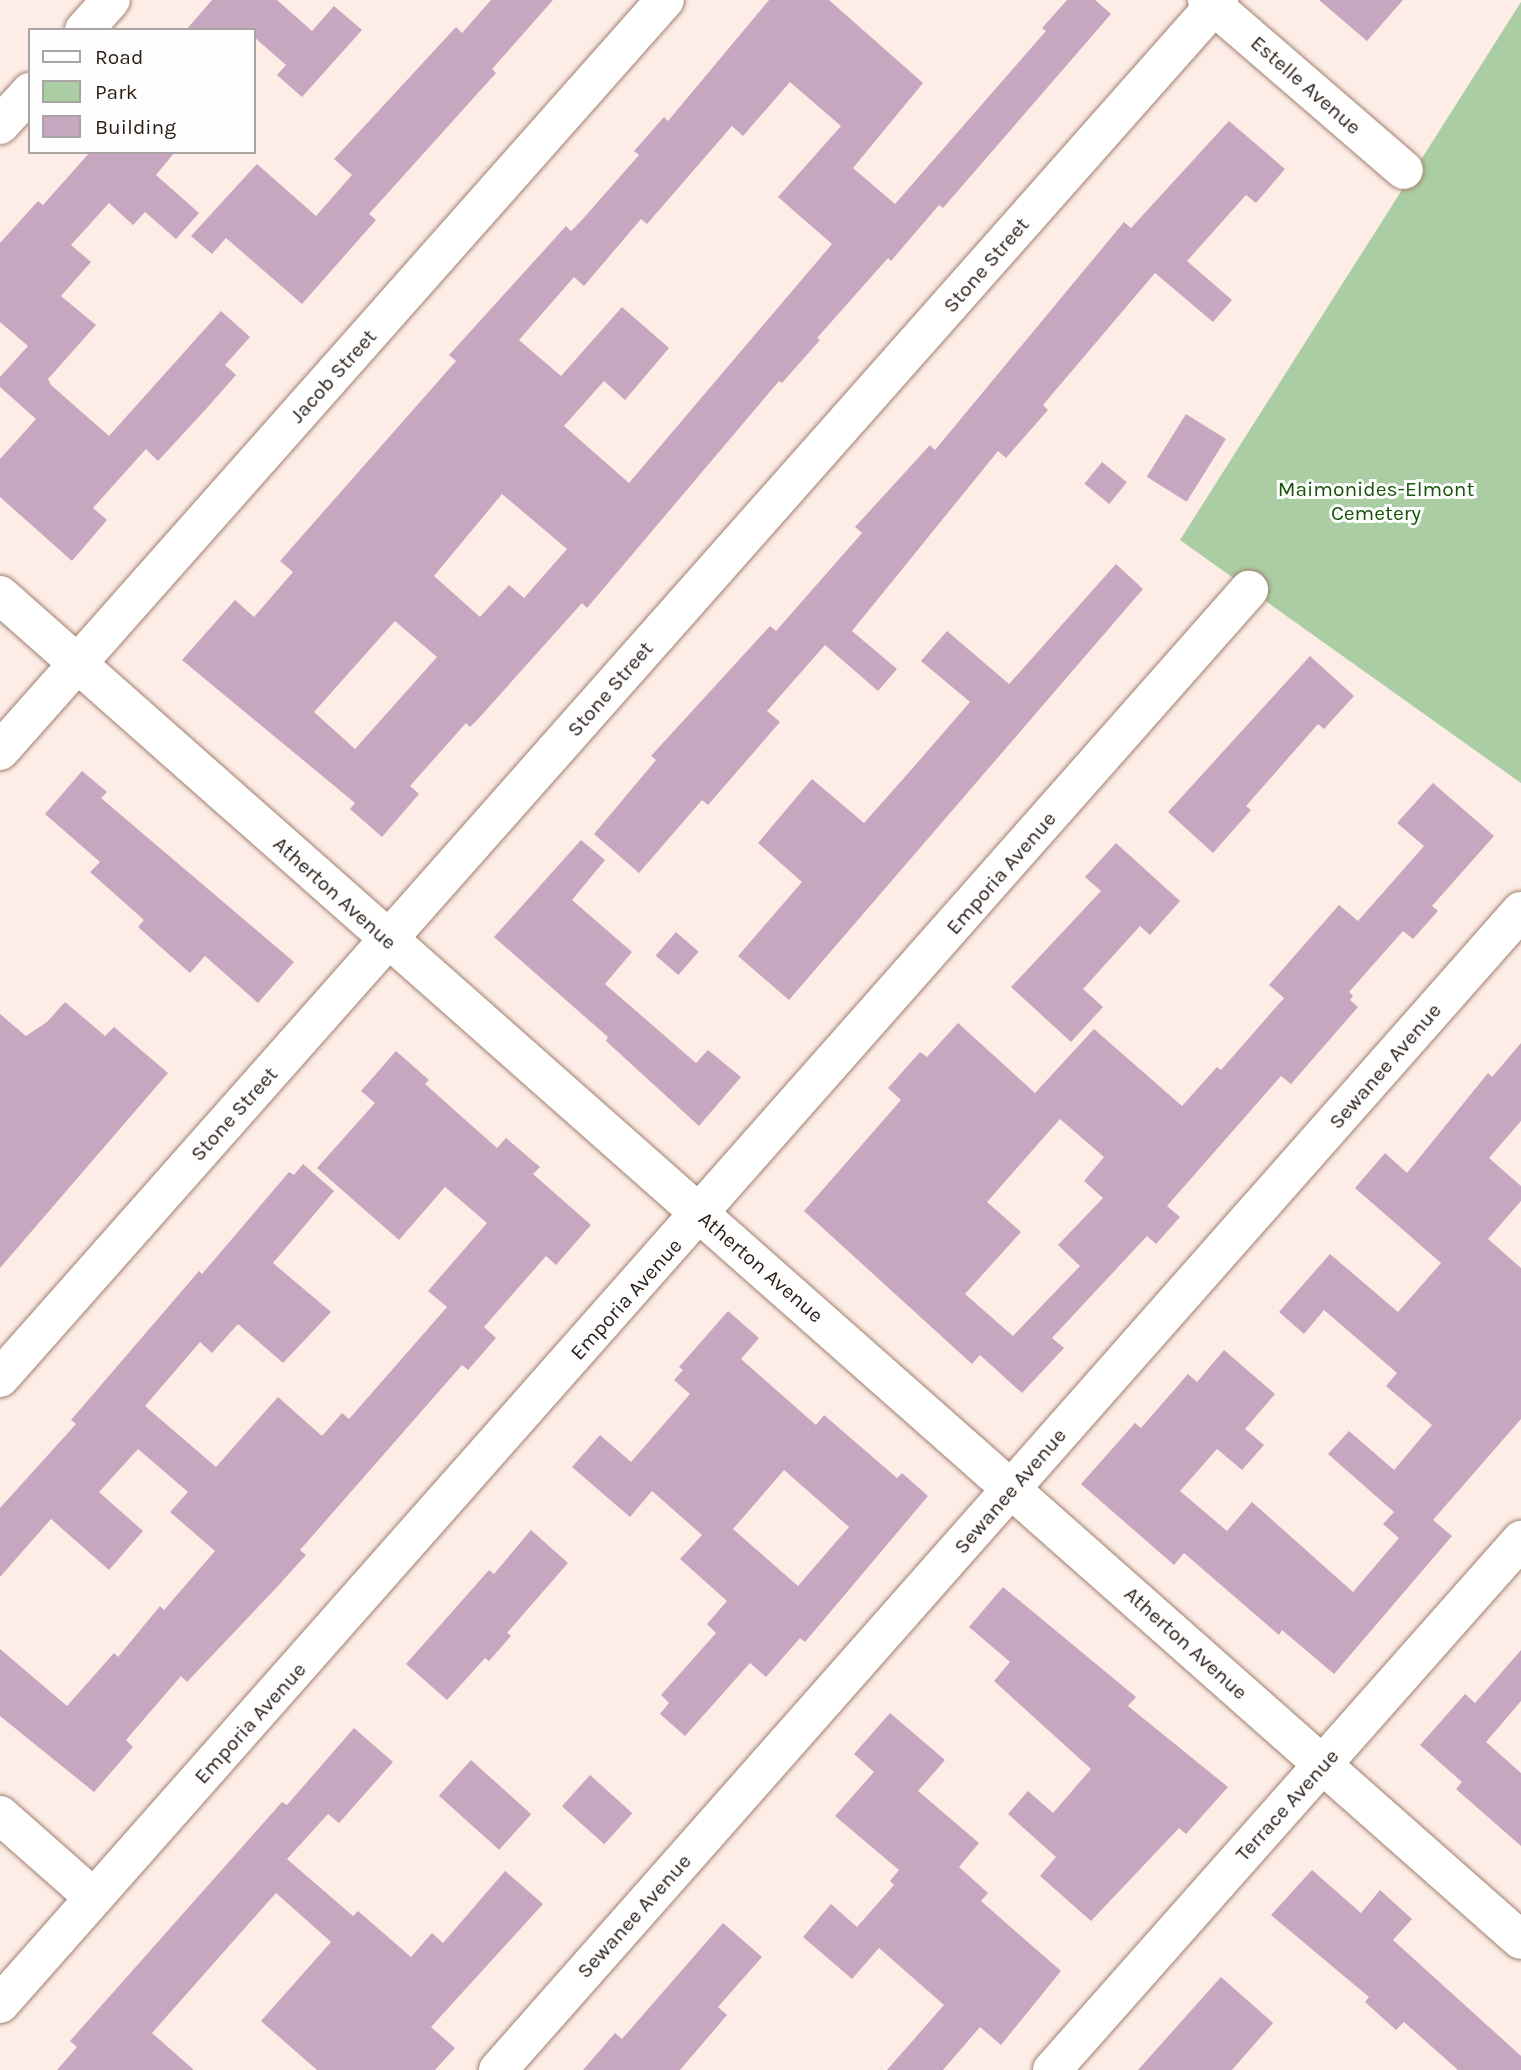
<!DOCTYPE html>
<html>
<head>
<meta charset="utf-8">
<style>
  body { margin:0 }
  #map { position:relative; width:1521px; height:2070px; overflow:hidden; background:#fdede6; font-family:Karla,sans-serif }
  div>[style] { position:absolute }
  .green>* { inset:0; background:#aacda3 }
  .building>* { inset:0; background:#c7a7bf; transform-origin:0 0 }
  .roads { filter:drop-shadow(0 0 2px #a1806f) drop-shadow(0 0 2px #a1806f) }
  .minor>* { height:38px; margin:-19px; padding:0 19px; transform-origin:19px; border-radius:19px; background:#fff }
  span { translate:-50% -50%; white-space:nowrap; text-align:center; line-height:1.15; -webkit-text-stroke:6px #fefefe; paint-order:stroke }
  .street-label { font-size:21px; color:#2a1d16 }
  .park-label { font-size:21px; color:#185408 }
  .legend { position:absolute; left:28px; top:28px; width:228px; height:126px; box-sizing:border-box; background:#fefefe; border:2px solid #a9a4a1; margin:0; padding:9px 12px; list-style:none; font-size:21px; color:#2a1d16 }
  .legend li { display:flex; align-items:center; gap:14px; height:35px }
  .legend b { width:35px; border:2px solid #a9a4a1 }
</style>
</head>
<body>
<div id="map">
  <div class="green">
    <div style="clip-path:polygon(1521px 2px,1521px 783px,1180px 540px)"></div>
  </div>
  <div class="building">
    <div style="clip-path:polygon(212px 0,277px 0,312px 31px,334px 6px,362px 30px,302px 97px,277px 75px,286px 65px,254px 37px,254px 30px,186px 30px)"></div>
    <div style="clip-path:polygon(491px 0,553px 0,492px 69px,496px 73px,369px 214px,376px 220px,302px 304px,226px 238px,212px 254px,191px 236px,257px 164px,316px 216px,352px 175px,334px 159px,456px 27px,462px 33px)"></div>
    <div style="clip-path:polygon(evenodd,769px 0,829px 0,923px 83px,853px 168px,895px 204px,1046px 31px,1042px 28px,1067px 0,1095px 0,1111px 14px,943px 208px,939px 205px,891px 261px,888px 258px,817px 338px,820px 340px,782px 383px,779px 381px,587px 608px,582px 603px,479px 718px,470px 727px,466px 723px,410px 786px,419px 794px,382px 837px,350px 809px,355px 803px,182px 660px,235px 600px,254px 617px,293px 572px,280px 561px,456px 361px,449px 355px,566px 226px,571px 231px,581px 221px,639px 155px,634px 151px,664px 117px,668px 121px,769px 0,790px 82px,841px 126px,778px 197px,832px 244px,629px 483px,564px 426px,604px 381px,625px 400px,669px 348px,622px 307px,561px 376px,519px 340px,574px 277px,584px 286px,641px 219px,647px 224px,732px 126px,743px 136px,790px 82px,769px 0,502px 494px,567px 549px,524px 598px,509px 585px,480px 617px,434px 576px,502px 494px,769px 0,395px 621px,437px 657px,355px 749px,314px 712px,395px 621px)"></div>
    <div style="clip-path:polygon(1319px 0,1403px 0,1367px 41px)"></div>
    <div style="clip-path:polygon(1229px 121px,1285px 169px,1256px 203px,1246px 195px,1187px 261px,1232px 300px,1213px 322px,1155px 273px,1043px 405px,1048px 410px,1006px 458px,998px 451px,852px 631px,897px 669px,878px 691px,825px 645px,767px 711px,780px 722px,708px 805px,702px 800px,639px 873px,594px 834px,656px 760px,651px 756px,770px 626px,776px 631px,862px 533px,855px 527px,930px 445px,935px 450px,1124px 222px,1131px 228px)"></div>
    <div style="clip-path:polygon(90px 152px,175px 152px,156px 175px,199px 213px,176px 239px,145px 212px,133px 225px,109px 203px,71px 245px,91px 262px,61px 296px,96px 325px,48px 379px,51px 385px,109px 436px,221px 311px,250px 337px,225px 365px,236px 375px,206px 409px,158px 461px,146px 449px,93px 508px,107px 520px,72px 561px,0 497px,0 459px,36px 419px,0 387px,0 377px,28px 346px,0 322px,0 243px,38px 201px,43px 205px)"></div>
    <div style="left:1186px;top:414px;width:47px;height:74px;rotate:32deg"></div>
    <div style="left:1102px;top:462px;width:32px;height:28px;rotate:39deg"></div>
    <div style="clip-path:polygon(1116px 564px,1143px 589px,789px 1000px,738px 956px,802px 882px,758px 843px,812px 779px,864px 823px,911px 770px,970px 702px,921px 661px,947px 631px,1009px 684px)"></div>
    <div style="clip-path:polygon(1310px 656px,1354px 696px,1324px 729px,1318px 724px,1246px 806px,1251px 810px,1213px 853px,1168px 812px)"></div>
    <div style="clip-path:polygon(82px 771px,107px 792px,101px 798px,294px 962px,258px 1003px,205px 956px,190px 973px,138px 927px,144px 920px,90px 872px,100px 862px,45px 814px)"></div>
    <div style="clip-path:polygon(evenodd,1433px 783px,1494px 836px,1432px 906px,1438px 911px,1413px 939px,1403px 931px,1349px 992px,1353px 996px,1350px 1000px,1358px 1007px,1291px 1084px,1281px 1076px,1167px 1206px,1180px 1217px,1156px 1244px,1147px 1236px,1052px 1338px,1064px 1348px,1022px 1393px,980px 1355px,972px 1364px,804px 1211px,901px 1100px,888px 1088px,920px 1052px,927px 1057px,958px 1023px,1035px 1093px,1094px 1029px,1182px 1106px,1217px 1067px,1221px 1070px,1284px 998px,1269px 985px,1339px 905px,1358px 921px,1424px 846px,1397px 823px,1433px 783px,1060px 1119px,1104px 1157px,1084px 1181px,1103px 1198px,1058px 1245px,1080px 1266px,1013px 1336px,965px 1294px,1021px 1232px,987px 1202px,1060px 1119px)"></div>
    <div style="clip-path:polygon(581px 840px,605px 860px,572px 900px,632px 952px,605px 984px,696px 1063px,708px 1050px,741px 1077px,699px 1126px,606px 1041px,608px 1037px,494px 937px)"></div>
    <div style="clip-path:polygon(1116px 843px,1180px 901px,1150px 935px,1140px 926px,1083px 989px,1103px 1007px,1071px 1042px,1011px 987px,1101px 891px,1085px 877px)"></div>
    <div style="left:676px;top:932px;width:30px;height:31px;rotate:41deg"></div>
    <div style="clip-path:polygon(65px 1002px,105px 1036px,114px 1027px,168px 1073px,0 1268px,0 1014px,26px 1036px,47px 1022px)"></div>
    <div style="clip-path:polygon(1521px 1043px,1521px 1121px,1489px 1158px,1521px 1186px,1521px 1201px,1488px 1239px,1521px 1268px,1521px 1419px,1433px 1520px,1452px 1536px,1334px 1674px,1282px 1630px,1279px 1635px,1184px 1553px,1174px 1565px,1081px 1484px,1135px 1423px,1141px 1428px,1188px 1374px,1197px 1382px,1224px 1350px,1275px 1394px,1245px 1429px,1264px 1445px,1242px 1470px,1217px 1449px,1180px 1491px,1227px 1531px,1252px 1502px,1353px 1592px,1399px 1538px,1383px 1524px,1394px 1512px,1328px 1454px,1349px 1431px,1394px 1470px,1432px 1425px,1386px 1386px,1397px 1373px,1324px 1310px,1304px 1334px,1279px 1312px,1330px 1254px,1398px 1312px,1441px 1263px,1355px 1188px,1385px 1153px,1407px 1173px,1488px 1073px,1492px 1077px)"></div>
    <div style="clip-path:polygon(396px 1051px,429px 1080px,425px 1084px,497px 1148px,506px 1138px,540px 1167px,533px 1174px,591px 1225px,556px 1265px,546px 1256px,484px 1327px,496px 1338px,468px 1370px,462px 1365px,300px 1550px,306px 1555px,277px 1587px,187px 1682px,181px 1676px,126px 1740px,133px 1747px,94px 1792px,0 1716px,0 1649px,67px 1706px,114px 1653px,118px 1657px,160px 1606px,164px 1610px,215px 1551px,170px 1512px,188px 1492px,138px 1449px,99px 1492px,143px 1531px,109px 1570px,51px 1519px,0 1577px,0 1508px,76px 1424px,71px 1420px,199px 1271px,202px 1274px,289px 1172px,294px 1175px,303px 1164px,334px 1191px,273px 1263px,331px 1312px,283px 1363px,238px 1324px,212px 1353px,200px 1342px,145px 1406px,216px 1467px,278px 1397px,322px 1436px,342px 1413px,349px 1419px,447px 1307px,428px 1291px,487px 1223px,445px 1187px,399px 1240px,317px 1168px,375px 1103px,361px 1091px)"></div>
    <div style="clip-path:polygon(evenodd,728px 1311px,759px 1338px,741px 1359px,816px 1425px,824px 1415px,897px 1478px,902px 1473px,928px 1496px,805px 1642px,800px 1638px,766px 1677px,750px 1663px,685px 1736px,660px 1714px,669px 1703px,661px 1695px,716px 1633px,707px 1624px,727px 1601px,680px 1559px,702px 1535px,652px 1491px,630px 1517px,572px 1467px,600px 1435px,631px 1462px,690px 1394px,674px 1380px,683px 1370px,679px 1367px,728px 1311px,784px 1470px,849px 1527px,798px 1586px,733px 1529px,784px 1470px)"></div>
    <div style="clip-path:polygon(531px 1530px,568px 1563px,507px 1633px,511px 1636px,489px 1661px,485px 1658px,447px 1700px,406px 1664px,489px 1570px,494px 1574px)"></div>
    <div style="clip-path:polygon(1003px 1587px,1136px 1697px,1128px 1706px,1228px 1787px,1186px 1834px,1179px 1828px,1091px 1921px,1040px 1876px,1056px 1857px,1008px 1814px,1028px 1791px,1053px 1813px,1091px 1769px,994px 1681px,1010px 1662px,969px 1627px)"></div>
    <div style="clip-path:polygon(1521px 1650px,1521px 1701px,1486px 1742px,1521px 1773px,1521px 1846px,1456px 1789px,1462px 1782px,1420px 1745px,1465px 1694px,1475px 1703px)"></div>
    <div style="clip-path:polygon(890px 1713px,945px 1760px,918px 1791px,979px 1843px,959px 1867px,988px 1893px,981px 1901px,1061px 1971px,1001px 2045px,980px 2027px,943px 2070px,887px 2070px,944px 2005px,879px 1948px,852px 1979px,803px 1937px,831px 1904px,857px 1927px,894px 1885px,890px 1881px,899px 1870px,835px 1816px,874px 1772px,854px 1754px)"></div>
    <div style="clip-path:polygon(354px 1728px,393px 1762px,339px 1823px,328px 1814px,287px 1859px,353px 1916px,358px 1911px,411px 1957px,432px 1933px,443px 1943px,505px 1871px,543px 1904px,431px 2027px,455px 2048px,435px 2070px,317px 2070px,261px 2021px,331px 1942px,276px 1893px,152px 2033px,194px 2070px,57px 2070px,77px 2047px,70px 2041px,282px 1802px,287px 1805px)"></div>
    <div style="left:471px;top:1760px;width:81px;height:48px;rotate:42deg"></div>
    <div style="left:590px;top:1775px;width:57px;height:42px;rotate:42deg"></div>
    <div style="clip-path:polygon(1312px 1870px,1361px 1913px,1380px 1890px,1412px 1919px,1393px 1940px,1521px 2056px,1521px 2070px,1458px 2070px,1404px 2022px,1396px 2030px,1365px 2002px,1369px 1997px,1271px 1915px)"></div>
    <div style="clip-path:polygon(723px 1923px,762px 1957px,718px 2007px,727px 2015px,680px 2070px,583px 2070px,615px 2033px,622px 2039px)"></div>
    <div style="clip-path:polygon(1221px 1977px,1273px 2023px,1232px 2070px,1138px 2070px)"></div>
  </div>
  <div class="roads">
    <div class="minor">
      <div style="left:1207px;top:0;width:260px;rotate:40.8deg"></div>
      <div style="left:84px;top:30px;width:40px;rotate:-48deg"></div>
      <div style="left:0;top:125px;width:45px;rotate:-47.7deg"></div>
      <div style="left:0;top:595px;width:2030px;rotate:41.49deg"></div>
      <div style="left:0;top:751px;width:1003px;rotate:-48.48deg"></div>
      <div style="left:0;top:1378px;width:1840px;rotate:-48.5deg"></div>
      <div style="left:0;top:1815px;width:125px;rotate:41.4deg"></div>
      <div style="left:0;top:2004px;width:1887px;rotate:-48.55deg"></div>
      <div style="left:498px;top:2070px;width:1546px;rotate:-48.57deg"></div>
      <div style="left:1052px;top:2070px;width:708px;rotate:-48.49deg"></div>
    </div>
  </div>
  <div class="street-label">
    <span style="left:1306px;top:85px;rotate:41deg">Estelle Avenue</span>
    <span style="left:986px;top:265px;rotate:-49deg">Stone Street</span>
    <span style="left:333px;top:376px;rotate:-48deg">Jacob Street</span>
    <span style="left:610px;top:689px;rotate:-49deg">Stone Street</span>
    <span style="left:1001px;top:873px;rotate:-49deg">Emporia Avenue</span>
    <span style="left:335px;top:893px;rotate:42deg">Atherton Avenue</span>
    <span style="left:1385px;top:1066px;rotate:-49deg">Sewanee Avenue</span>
    <span style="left:234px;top:1114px;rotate:-48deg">Stone Street</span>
    <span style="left:761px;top:1267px;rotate:41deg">Atherton Avenue</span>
    <span style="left:626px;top:1299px;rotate:-48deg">Emporia Avenue</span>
    <span style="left:1010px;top:1491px;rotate:-49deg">Sewanee Avenue</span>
    <span style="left:1186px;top:1643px;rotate:42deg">Atherton Avenue</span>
    <span style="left:250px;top:1723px;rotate:-48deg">Emporia Avenue</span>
    <span style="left:1287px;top:1805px;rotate:-48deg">Terrace Avenue</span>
    <span style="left:634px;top:1916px;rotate:-48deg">Sewanee Avenue</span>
  </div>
  <div class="park-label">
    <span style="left:1376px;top:501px">Maimonides-Elmont<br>Cemetery</span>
  </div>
  <ul class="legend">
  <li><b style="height:9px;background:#fff"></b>Road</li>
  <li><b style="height:19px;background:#aacda3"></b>Park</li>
  <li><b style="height:19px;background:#c7a7bf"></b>Building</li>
  </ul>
</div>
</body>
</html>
